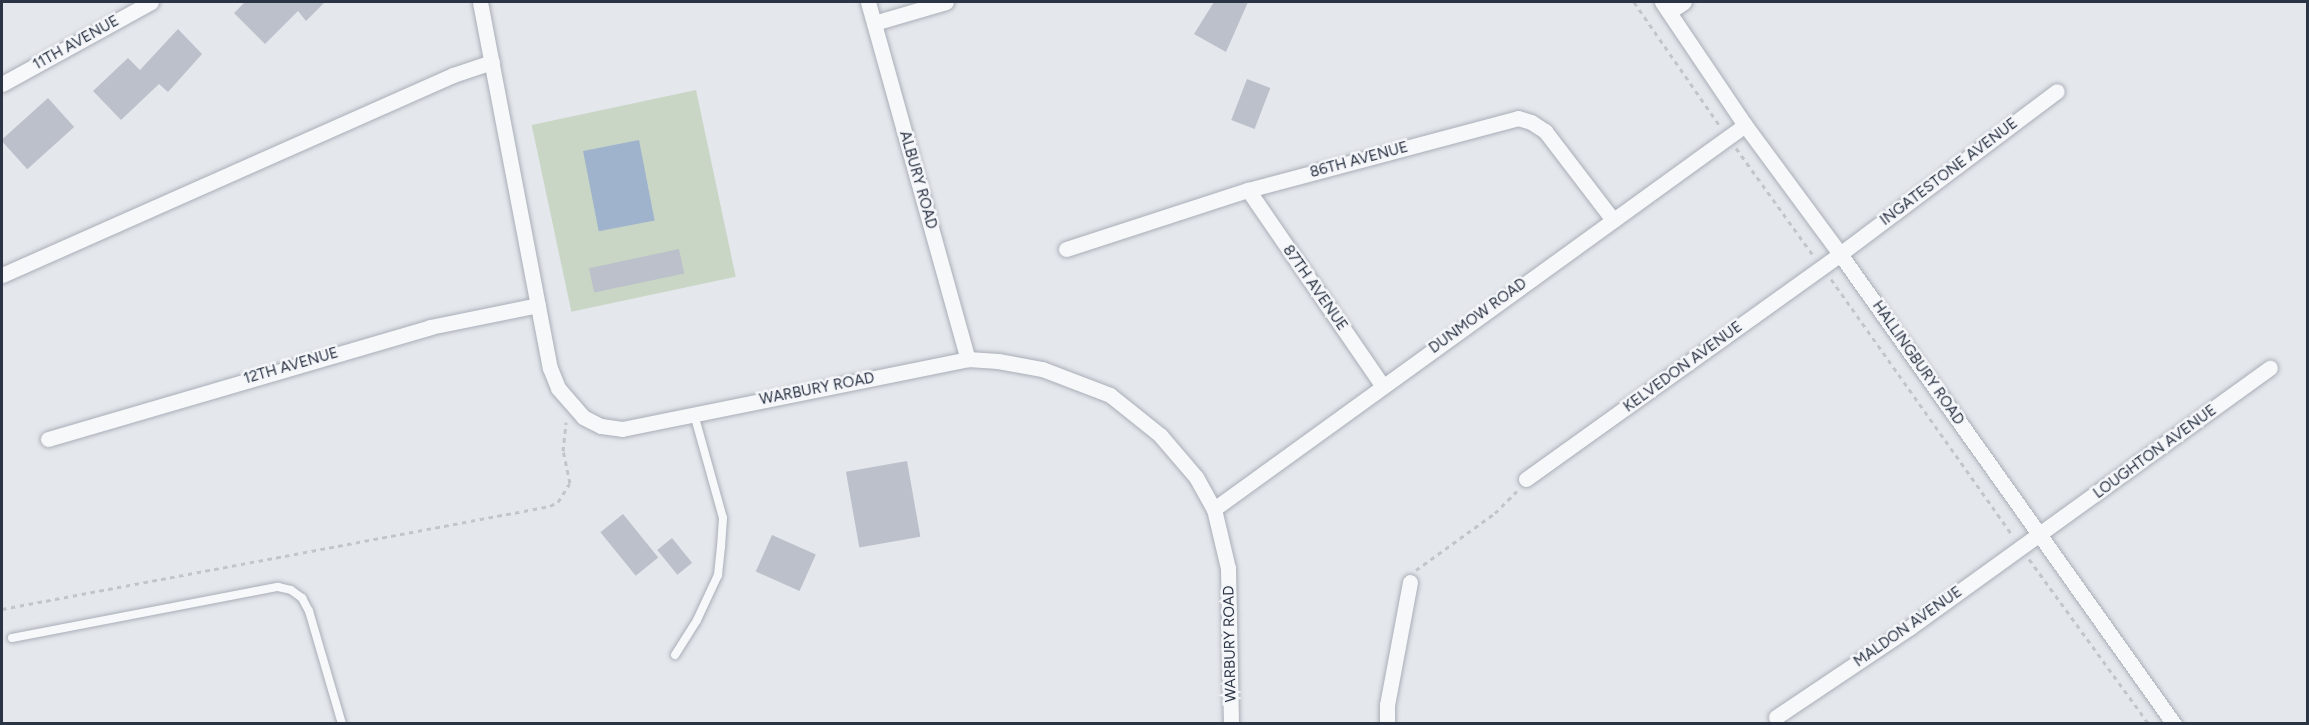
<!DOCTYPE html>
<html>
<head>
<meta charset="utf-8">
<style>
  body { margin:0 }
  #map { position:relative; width:2309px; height:725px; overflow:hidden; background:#e4e7ec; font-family:Figtree,sans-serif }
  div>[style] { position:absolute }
  .green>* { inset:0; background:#c9d6c5; transform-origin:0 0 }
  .water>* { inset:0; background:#9fb4cc; transform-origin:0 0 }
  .building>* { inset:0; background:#bbc0ca; transform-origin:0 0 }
  .path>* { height:3px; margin-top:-1.5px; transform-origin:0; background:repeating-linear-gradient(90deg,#c2c5cb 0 4.5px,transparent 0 9px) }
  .roads { filter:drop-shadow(0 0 2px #a9aeb7) drop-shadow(0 0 2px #a9aeb7) }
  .service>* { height:8px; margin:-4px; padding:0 4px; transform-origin:4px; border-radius:4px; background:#f7f8fa }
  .minor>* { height:15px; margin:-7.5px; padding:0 7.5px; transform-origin:7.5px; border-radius:7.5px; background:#f7f8fa }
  span { translate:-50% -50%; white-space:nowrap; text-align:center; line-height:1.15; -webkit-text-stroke:5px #f4f6f9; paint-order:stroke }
  .street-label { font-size:15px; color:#2b3445 }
  .frame { position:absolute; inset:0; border:3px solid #2b3445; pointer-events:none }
</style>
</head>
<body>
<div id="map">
  <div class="green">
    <div style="left:696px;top:90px;width:191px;height:168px;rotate:78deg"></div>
  </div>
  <div class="water">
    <div style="left:639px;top:140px;width:82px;height:57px;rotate:79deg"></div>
  </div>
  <div class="building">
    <div style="clip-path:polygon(245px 2px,325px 2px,306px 21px,298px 11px,265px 44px,234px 13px)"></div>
    <div style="clip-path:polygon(1214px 2px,1248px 2px,1226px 52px,1194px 34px)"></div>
    <div style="clip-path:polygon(178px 29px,202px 54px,168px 92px,159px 84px,121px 120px,93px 91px,128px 58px,140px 70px)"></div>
    <div style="left:1247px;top:79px;width:25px;height:44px;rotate:21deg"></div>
    <div style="left:48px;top:98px;width:39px;height:63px;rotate:48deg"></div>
    <div style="left:679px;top:249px;width:25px;height:92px;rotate:78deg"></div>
    <div style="left:907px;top:461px;width:77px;height:62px;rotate:80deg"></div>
    <div style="left:623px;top:514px;width:56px;height:29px;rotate:51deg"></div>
    <div style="left:772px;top:535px;width:48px;height:40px;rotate:24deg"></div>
    <div style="left:672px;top:538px;width:32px;height:19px;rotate:51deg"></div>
  </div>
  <div class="path">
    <div style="left:1634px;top:2px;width:151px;rotate:55.3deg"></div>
    <div style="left:1736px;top:148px;width:132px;rotate:54.3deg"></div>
    <div style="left:1831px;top:279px;width:315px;rotate:54.7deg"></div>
    <div style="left:2029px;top:559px;width:204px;rotate:54deg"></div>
    <div style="left:1416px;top:570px;width:97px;rotate:-35.8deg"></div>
    <div style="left:1495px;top:513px;width:31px;rotate:-45deg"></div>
    <div style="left:2px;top:609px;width:558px;rotate:-10.64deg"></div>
    <div style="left:550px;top:506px;width:9px;rotate:-27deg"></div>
    <div style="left:558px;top:502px;width:22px;rotate:-58deg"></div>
    <div style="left:570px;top:483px;width:33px;rotate:-102deg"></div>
    <div style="left:563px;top:451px;width:29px;rotate:-84deg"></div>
  </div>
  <div class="roads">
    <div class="service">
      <div style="left:12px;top:638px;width:271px;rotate:-10.9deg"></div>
      <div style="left:278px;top:587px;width:13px;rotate:13deg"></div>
      <div style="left:291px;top:590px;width:14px;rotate:36deg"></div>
      <div style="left:302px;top:598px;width:15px;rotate:62deg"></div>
      <div style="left:309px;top:611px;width:118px;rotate:73.7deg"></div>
      <div style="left:675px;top:655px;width:41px;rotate:-57.8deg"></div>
      <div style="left:697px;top:620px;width:50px;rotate:-65deg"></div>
      <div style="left:718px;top:575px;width:28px;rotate:-84deg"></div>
      <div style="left:721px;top:547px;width:29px;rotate:-86deg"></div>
      <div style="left:723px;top:518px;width:108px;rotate:-105.6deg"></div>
    </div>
    <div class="minor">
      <div style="left:480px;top:2px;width:373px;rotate:79.2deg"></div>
      <div style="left:550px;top:368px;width:22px;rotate:68deg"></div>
      <div style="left:558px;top:388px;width:38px;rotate:49deg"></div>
      <div style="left:583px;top:417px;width:20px;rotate:27deg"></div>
      <div style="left:601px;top:426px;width:21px;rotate:8deg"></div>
      <div style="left:622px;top:429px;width:353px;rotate:-11.4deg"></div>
      <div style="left:968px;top:359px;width:30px;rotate:4deg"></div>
      <div style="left:998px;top:361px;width:45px;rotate:10.3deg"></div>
      <div style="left:1042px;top:369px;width:73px;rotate:20.9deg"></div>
      <div style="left:1110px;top:395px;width:64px;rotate:38.7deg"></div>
      <div style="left:1160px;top:435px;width:55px;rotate:49.4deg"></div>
      <div style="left:1196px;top:477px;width:37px;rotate:61deg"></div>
      <div style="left:1214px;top:509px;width:61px;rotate:76.7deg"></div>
      <div style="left:1228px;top:568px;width:156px;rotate:88.9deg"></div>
      <div style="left:868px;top:2px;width:371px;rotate:74.4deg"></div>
      <div style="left:1662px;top:2px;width:148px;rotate:56deg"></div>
      <div style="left:1745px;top:125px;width:160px;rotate:53.6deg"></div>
      <div style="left:1840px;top:254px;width:577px;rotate:54.6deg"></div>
      <div style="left:1669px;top:12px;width:18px;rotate:-34deg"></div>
      <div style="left:874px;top:23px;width:75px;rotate:-16.3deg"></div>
      <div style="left:2px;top:84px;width:170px;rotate:-28.8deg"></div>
      <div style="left:1248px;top:190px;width:237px;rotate:55.5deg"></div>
      <div style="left:1066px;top:249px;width:191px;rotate:-18deg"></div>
      <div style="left:1248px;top:190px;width:279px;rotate:-14.9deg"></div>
      <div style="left:1518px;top:118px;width:14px;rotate:17deg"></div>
      <div style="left:1531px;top:122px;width:17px;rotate:33deg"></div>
      <div style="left:1545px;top:131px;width:112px;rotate:52.6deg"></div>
      <div style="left:2px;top:275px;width:493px;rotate:-23.9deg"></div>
      <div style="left:453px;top:75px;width:41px;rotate:-18.4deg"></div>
      <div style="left:48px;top:439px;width:398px;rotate:-16.3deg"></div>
      <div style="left:430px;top:327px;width:110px;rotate:-11.5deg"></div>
      <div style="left:1526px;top:479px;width:386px;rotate:-35.6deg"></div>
      <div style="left:1840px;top:254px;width:271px;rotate:-36.9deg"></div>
      <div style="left:1214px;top:509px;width:655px;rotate:-35.87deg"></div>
      <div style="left:1776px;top:717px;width:160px;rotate:-33.8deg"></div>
      <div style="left:1909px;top:628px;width:445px;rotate:-35.8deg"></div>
      <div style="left:1387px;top:724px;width:19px;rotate:-90deg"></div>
      <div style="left:1387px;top:705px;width:125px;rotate:-79.4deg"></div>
    </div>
  </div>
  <div class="street-label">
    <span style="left:76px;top:43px;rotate:-29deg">11TH AVENUE</span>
    <span style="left:1359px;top:160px;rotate:-15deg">86TH AVENUE</span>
    <span style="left:1949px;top:172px;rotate:-37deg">INGATESTONE AVENUE</span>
    <span style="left:918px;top:180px;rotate:74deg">ALBURY ROAD</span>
    <span style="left:1315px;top:288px;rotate:55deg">87TH AVENUE</span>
    <span style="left:1478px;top:316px;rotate:-36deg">DUNMOW ROAD</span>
    <span style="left:1918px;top:363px;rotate:55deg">HALLINGBURY ROAD</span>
    <span style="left:291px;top:366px;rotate:-16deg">12TH AVENUE</span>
    <span style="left:1683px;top:367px;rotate:-36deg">KELVEDON AVENUE</span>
    <span style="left:817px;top:389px;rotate:-11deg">WARBURY ROAD</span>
    <span style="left:2155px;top:452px;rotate:-36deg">LOUGHTON AVENUE</span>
    <span style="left:1908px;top:627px;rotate:-35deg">MALDON AVENUE</span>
    <span style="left:1230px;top:644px;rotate:-91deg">WARBURY ROAD</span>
  </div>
  <div class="frame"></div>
</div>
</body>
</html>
